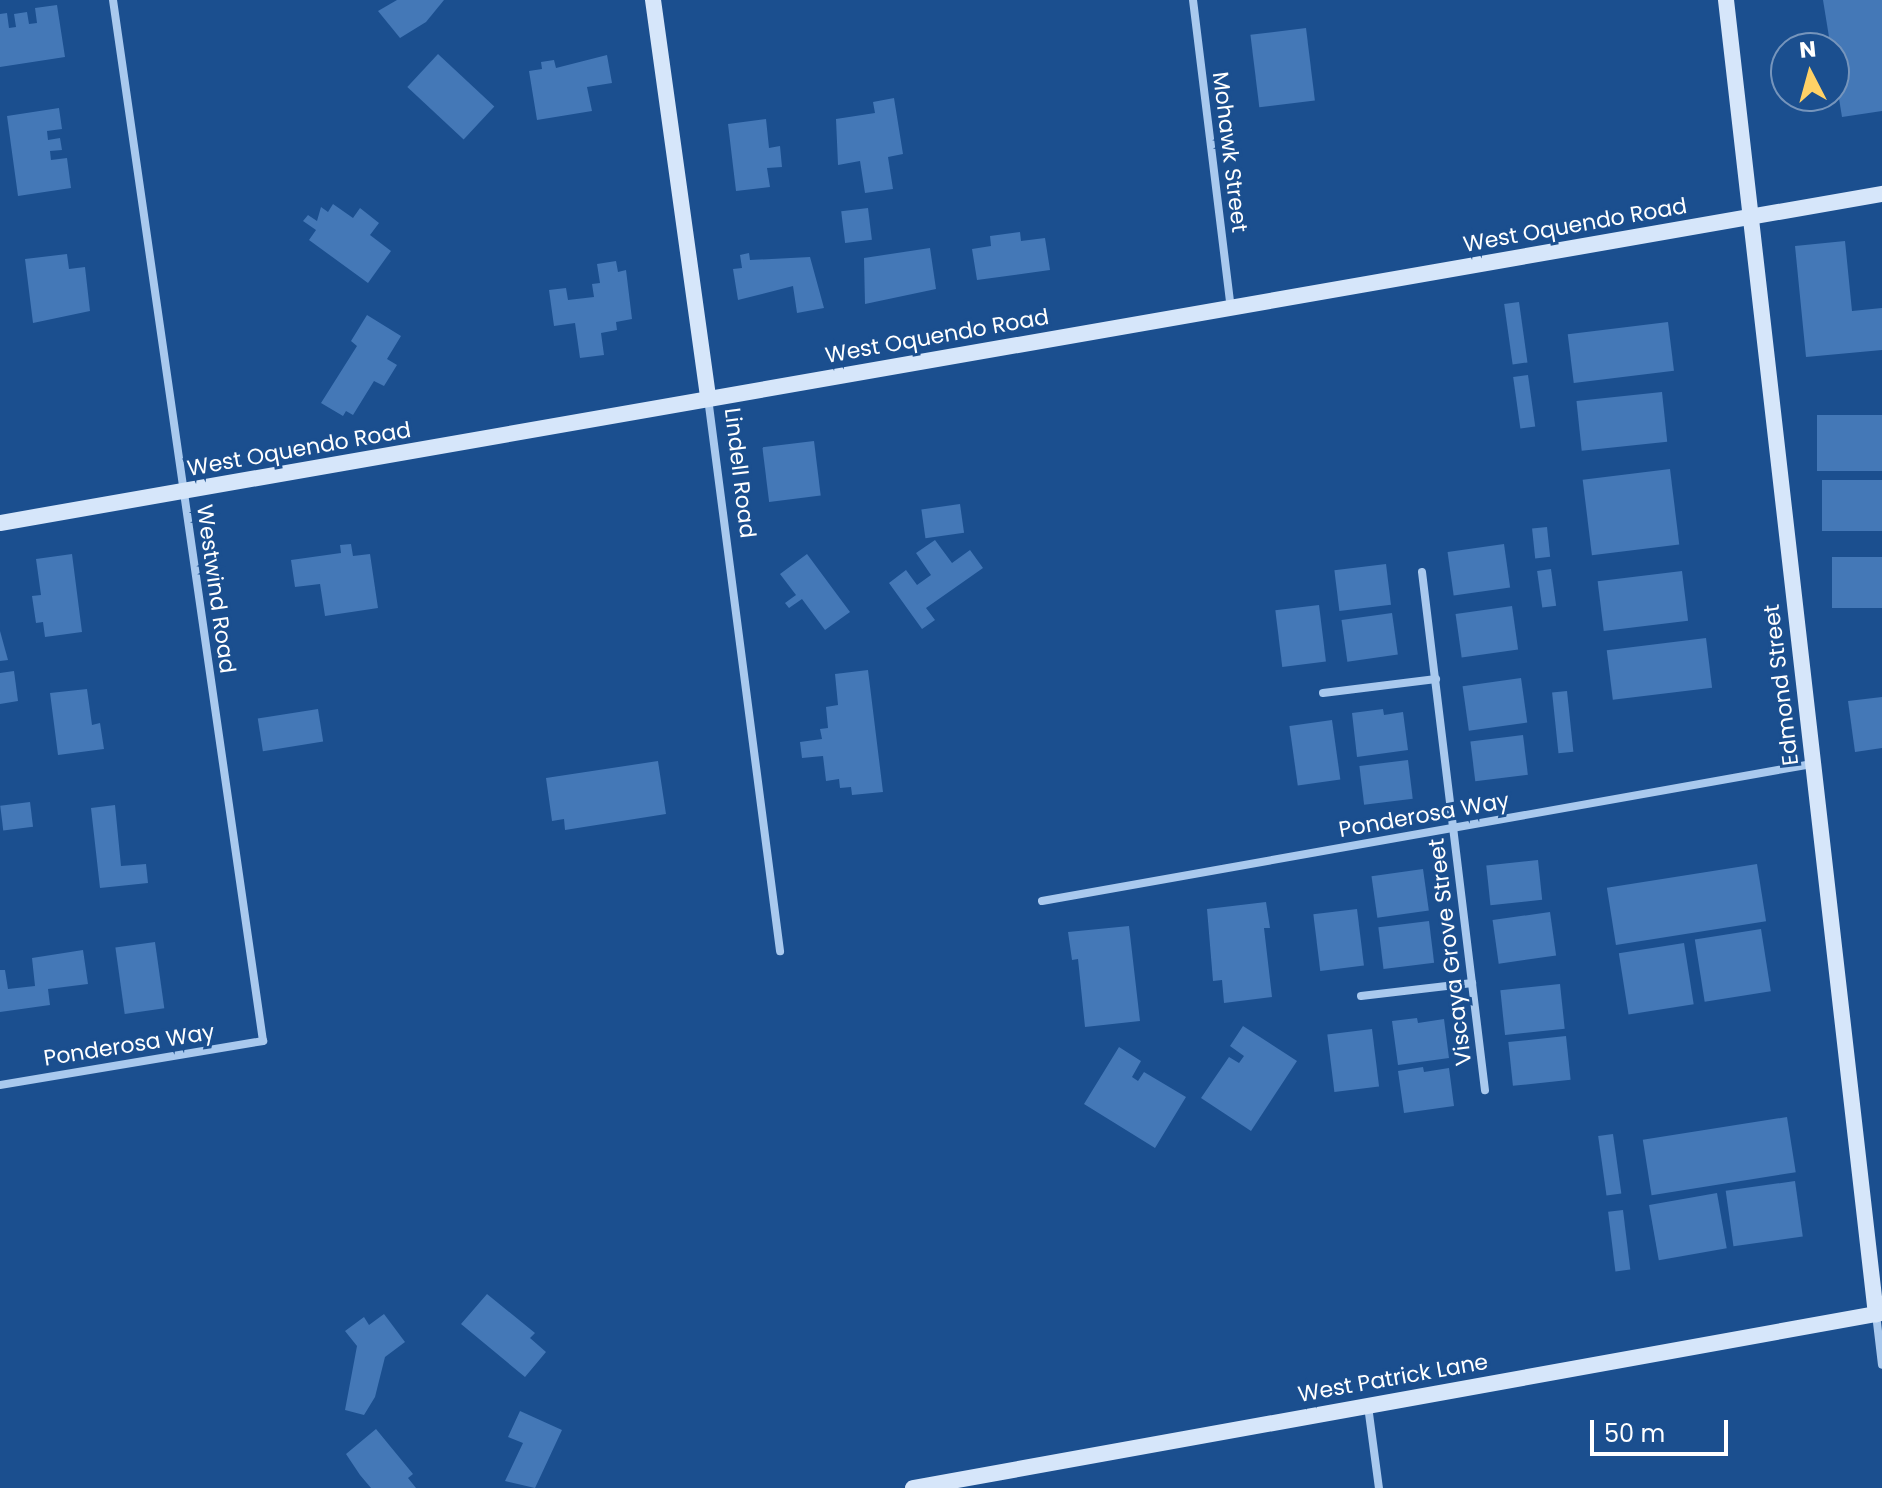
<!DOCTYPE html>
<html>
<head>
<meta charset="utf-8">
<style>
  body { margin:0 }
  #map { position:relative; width:1882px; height:1488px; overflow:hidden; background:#1b4f8f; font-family:Poppins,sans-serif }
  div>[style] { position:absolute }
  .building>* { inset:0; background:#4478b7; transform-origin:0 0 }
  .street>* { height:8px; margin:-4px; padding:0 4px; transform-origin:4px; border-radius:4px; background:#a9c9ee }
  .secondary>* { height:16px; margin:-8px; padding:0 8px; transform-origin:8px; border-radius:8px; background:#d6e6fa }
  span { translate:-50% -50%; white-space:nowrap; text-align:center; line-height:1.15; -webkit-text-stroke:6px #1b4f8f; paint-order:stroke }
  .street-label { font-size:22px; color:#fff }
  .north { position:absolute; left:1770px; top:32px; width:80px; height:80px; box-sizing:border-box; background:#1b4f8f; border:2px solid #7695bc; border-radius:50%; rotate:354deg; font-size:22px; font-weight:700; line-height:32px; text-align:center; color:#fff }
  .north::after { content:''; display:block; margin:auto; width:28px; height:36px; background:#ffd166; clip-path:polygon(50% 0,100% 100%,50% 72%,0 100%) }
  .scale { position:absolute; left:1590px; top:1420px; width:138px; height:36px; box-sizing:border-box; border:4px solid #fff; border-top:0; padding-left:10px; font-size:24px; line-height:28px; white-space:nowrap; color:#fff; -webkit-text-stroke:6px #1b4f8f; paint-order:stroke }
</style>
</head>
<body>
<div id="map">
  <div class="building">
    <div style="clip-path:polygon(397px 0,444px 0,426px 22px,400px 38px,378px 11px)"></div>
    <div style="clip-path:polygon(1823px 0,1882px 0,1882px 111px,1842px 117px)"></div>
    <div style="clip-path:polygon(57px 5px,65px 57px,0 67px,0 14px,7px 13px,9px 28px,16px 27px,14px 14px,27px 12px,29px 24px,37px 23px,35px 8px)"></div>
    <div style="left:1306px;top:28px;width:73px;height:56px;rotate:83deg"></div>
    <div style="left:438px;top:54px;width:77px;height:45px;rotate:43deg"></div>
    <div style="clip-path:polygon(607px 55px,612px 83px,587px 87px,592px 111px,537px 120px,529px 71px,542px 69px,541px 62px,554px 60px,556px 68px)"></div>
    <div style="clip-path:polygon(894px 98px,903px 154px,888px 157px,893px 189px,865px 193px,860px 161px,838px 165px,836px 119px,875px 113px,873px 102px)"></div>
    <div style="clip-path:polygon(59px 108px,62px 129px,47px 131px,48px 140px,60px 138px,62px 150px,50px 151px,51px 160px,67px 158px,71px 188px,18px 196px,7px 116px)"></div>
    <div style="clip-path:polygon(766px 119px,769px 148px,780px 146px,782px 167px,767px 168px,770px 187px,736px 191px,728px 124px)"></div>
    <div style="clip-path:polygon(333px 204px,353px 218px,360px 208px,379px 223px,370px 235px,391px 251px,368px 283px,309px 240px,316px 230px,303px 221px,308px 215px,317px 221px,321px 207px,328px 212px)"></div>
    <div style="left:868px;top:208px;width:32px;height:27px;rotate:83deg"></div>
    <div style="clip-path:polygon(1020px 232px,1021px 241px,1045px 238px,1050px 270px,977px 280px,972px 249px,991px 246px,990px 236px)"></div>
    <div style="clip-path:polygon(1845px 241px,1852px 311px,1882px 308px,1882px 350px,1806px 357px,1795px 246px)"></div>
    <div style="clip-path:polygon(930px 248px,936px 289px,865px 304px,864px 258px)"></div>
    <div style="clip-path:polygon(749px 253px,750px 260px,810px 257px,824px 308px,797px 313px,793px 286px,738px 300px,733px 269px,742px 268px,740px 255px)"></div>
    <div style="clip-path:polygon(67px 254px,69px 269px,85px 267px,90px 311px,33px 323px,25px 259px)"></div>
    <div style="clip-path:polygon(616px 261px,618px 272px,626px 270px,632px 319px,616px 322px,617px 330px,601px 333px,604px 355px,580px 358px,575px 323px,554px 326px,549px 290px,566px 288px,568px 300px,594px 297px,592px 284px,600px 283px,597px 264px)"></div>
    <div style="left:1519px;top:302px;width:61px;height:15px;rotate:82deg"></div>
    <div style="clip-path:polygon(367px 315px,401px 336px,387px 359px,397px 365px,384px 386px,374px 381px,353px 415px,346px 411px,343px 416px,321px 403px,357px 346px,351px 341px)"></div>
    <div style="left:1668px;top:322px;width:49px;height:101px;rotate:83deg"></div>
    <div style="left:1528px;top:375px;width:52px;height:15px;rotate:82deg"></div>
    <div style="left:1662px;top:392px;width:50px;height:86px;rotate:84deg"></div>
    <div style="left:1882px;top:415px;width:56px;height:65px;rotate:90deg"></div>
    <div style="left:814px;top:441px;width:55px;height:52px;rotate:83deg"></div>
    <div style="left:1670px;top:469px;width:76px;height:88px;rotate:83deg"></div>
    <div style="left:1882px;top:480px;width:51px;height:60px;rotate:90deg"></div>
    <div style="left:960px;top:504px;width:29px;height:39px;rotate:82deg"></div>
    <div style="left:1547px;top:527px;width:30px;height:15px;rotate:84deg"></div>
    <div style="clip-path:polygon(935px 540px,952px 563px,970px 550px,983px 568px,926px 608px,935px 620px,922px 629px,889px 583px,906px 570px,917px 585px,931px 575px,916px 553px)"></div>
    <div style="clip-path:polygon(351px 544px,353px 556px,370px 554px,378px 608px,325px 616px,320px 584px,295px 587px,291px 560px,341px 553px,340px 545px)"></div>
    <div style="left:1504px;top:544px;width:44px;height:57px;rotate:82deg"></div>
    <div style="clip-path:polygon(72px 554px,82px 632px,45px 637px,43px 622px,36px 623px,32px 596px,41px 595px,36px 559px)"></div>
    <div style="clip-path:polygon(807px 554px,850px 612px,825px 630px,802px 599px,789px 608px,785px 603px,796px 595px,780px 574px)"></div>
    <div style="left:1882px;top:557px;width:51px;height:50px;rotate:90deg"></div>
    <div style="left:1386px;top:564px;width:41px;height:52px;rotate:83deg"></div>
    <div style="left:1551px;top:569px;width:37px;height:14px;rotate:82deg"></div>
    <div style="left:1682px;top:571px;width:50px;height:85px;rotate:83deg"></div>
    <div style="left:1319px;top:605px;width:57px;height:44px;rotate:83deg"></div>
    <div style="left:1512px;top:606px;width:44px;height:57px;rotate:82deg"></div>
    <div style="left:1392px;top:613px;width:42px;height:51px;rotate:82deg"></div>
    <div style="clip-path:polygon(0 631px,8px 660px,0 661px)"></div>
    <div style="left:1706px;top:638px;width:50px;height:100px;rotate:83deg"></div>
    <div style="clip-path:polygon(868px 670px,883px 792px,852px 795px,851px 787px,840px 788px,839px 779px,826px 781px,823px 756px,802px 758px,800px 742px,822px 739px,820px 729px,828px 728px,826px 707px,838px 705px,835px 674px)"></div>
    <div style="clip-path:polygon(14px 671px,18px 701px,0 704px,0 673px)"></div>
    <div style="left:1521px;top:678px;width:45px;height:59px;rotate:82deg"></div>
    <div style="clip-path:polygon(87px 689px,92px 725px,100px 723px,104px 749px,58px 755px,50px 693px)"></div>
    <div style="left:1567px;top:691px;width:61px;height:15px;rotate:84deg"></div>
    <div style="clip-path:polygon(1882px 697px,1882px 748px,1855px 752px,1848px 701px)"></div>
    <div style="left:318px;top:709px;width:33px;height:61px;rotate:81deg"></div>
    <div style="clip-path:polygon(1383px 709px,1384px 715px,1403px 712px,1408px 750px,1357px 757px,1352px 713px)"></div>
    <div style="left:1332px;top:720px;width:60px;height:43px;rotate:82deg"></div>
    <div style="left:1523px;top:735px;width:40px;height:53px;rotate:83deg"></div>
    <div style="left:1408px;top:760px;width:39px;height:49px;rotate:83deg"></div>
    <div style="clip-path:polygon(658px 761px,666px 814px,565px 830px,564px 819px,552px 821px,546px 778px)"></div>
    <div style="left:30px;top:802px;width:25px;height:30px;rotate:83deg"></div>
    <div style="clip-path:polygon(115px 805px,121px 866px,146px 864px,148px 883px,100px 888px,91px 808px)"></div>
    <div style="left:1538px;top:860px;width:40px;height:52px;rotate:84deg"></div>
    <div style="left:1757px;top:864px;width:58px;height:152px;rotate:81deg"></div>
    <div style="left:1423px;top:869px;width:42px;height:52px;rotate:82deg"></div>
    <div style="clip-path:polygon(1266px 902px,1270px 928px,1264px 928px,1272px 997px,1224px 1003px,1222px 980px,1213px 981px,1207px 909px)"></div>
    <div style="left:1357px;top:909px;width:57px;height:44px;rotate:83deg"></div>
    <div style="left:1550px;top:912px;width:44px;height:58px;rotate:82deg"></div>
    <div style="left:1429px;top:921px;width:42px;height:51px;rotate:83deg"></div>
    <div style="clip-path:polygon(1129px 926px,1140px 1021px,1085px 1027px,1078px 959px,1072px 960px,1068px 932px)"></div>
    <div style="left:1761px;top:929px;width:63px;height:67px;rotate:81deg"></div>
    <div style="left:155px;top:942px;width:67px;height:40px;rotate:82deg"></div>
    <div style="left:1684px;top:943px;width:62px;height:66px;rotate:81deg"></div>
    <div style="clip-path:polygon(83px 950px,88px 984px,48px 989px,50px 1005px,0 1012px,0 970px,5px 970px,8px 989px,35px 986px,32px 958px)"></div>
    <div style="left:1560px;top:984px;width:45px;height:60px;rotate:84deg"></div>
    <div style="clip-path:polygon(1417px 1018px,1418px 1023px,1444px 1019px,1449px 1058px,1398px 1065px,1392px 1021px)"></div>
    <div style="clip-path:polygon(1243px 1026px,1297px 1061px,1251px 1131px,1201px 1098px,1229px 1057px,1239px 1063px,1244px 1056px,1230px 1046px)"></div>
    <div style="left:1372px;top:1029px;width:58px;height:45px;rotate:83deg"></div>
    <div style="left:1566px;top:1036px;width:44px;height:58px;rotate:84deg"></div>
    <div style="clip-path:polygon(1119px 1047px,1141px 1061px,1132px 1077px,1138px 1081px,1144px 1072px,1186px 1097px,1155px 1148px,1084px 1104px)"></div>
    <div style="clip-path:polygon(1423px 1067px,1424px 1072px,1449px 1068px,1454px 1106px,1404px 1113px,1398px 1071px)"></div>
    <div style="left:1787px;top:1117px;width:56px;height:146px;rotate:81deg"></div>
    <div style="left:1613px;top:1134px;width:60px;height:15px;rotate:82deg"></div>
    <div style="left:1795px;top:1181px;width:56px;height:70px;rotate:82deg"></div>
    <div style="left:1717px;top:1193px;width:56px;height:69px;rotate:80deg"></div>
    <div style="left:1623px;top:1210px;width:60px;height:15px;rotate:83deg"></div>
    <div style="clip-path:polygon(487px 1294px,535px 1333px,530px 1338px,546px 1352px,525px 1377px,461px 1324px)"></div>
    <div style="clip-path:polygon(384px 1314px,405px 1342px,385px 1357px,375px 1397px,364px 1415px,345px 1410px,357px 1346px,345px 1331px,364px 1317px,369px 1325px)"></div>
    <div style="clip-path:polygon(520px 1411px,562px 1430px,535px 1488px,505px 1481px,523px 1443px,508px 1437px)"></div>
    <div style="clip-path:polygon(376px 1429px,413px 1474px,408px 1478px,416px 1488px,371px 1488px,360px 1475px,346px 1454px)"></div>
  </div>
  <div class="street">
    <div style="left:1193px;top:0;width:310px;rotate:83deg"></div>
    <div style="left:708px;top:398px;width:558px;rotate:82.58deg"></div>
    <div style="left:1422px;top:572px;width:522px;rotate:83.07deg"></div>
    <div style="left:1323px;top:693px;width:114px;rotate:-7.1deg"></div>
    <div style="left:1042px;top:901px;width:782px;rotate:-10.09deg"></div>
    <div style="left:1361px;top:996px;width:112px;rotate:-6.7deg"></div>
    <div style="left:0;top:1085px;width:267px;rotate:-9.5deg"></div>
    <div style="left:263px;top:1041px;width:1052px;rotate:-98.2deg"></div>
    <div style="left:1876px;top:1314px;width:51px;rotate:83.3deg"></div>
    <div style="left:1368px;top:1406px;width:83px;rotate:82.4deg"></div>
  </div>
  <div class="secondary">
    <div style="left:653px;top:0;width:402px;rotate:82.1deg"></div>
    <div style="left:1726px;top:0;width:1323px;rotate:83.49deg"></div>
    <div style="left:0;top:523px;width:1911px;rotate:-9.92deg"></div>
    <div style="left:913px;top:1488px;width:985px;rotate:-10.24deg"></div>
  </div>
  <div class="street-label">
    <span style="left:1230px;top:152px;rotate:83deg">Mohawk Street</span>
    <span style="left:1575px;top:225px;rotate:-10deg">West Oquendo Road</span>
    <span style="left:937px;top:336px;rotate:-10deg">West Oquendo Road</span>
    <span style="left:299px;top:449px;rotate:-10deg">West Oquendo Road</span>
    <span style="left:740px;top:473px;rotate:83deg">Lindell Road</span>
    <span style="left:216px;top:589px;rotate:82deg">Westwind Road</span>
    <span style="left:1781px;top:685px;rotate:-97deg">Edmond Street</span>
    <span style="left:1424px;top:815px;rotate:-10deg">Ponderosa Way</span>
    <span style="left:1450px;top:952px;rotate:-97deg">Viscaya Grove Street</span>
    <span style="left:129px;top:1045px;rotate:-9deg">Ponderosa Way</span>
    <span style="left:1393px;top:1378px;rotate:-10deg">West Patrick Lane</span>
  </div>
  <div class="north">N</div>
  <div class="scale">50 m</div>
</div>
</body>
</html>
